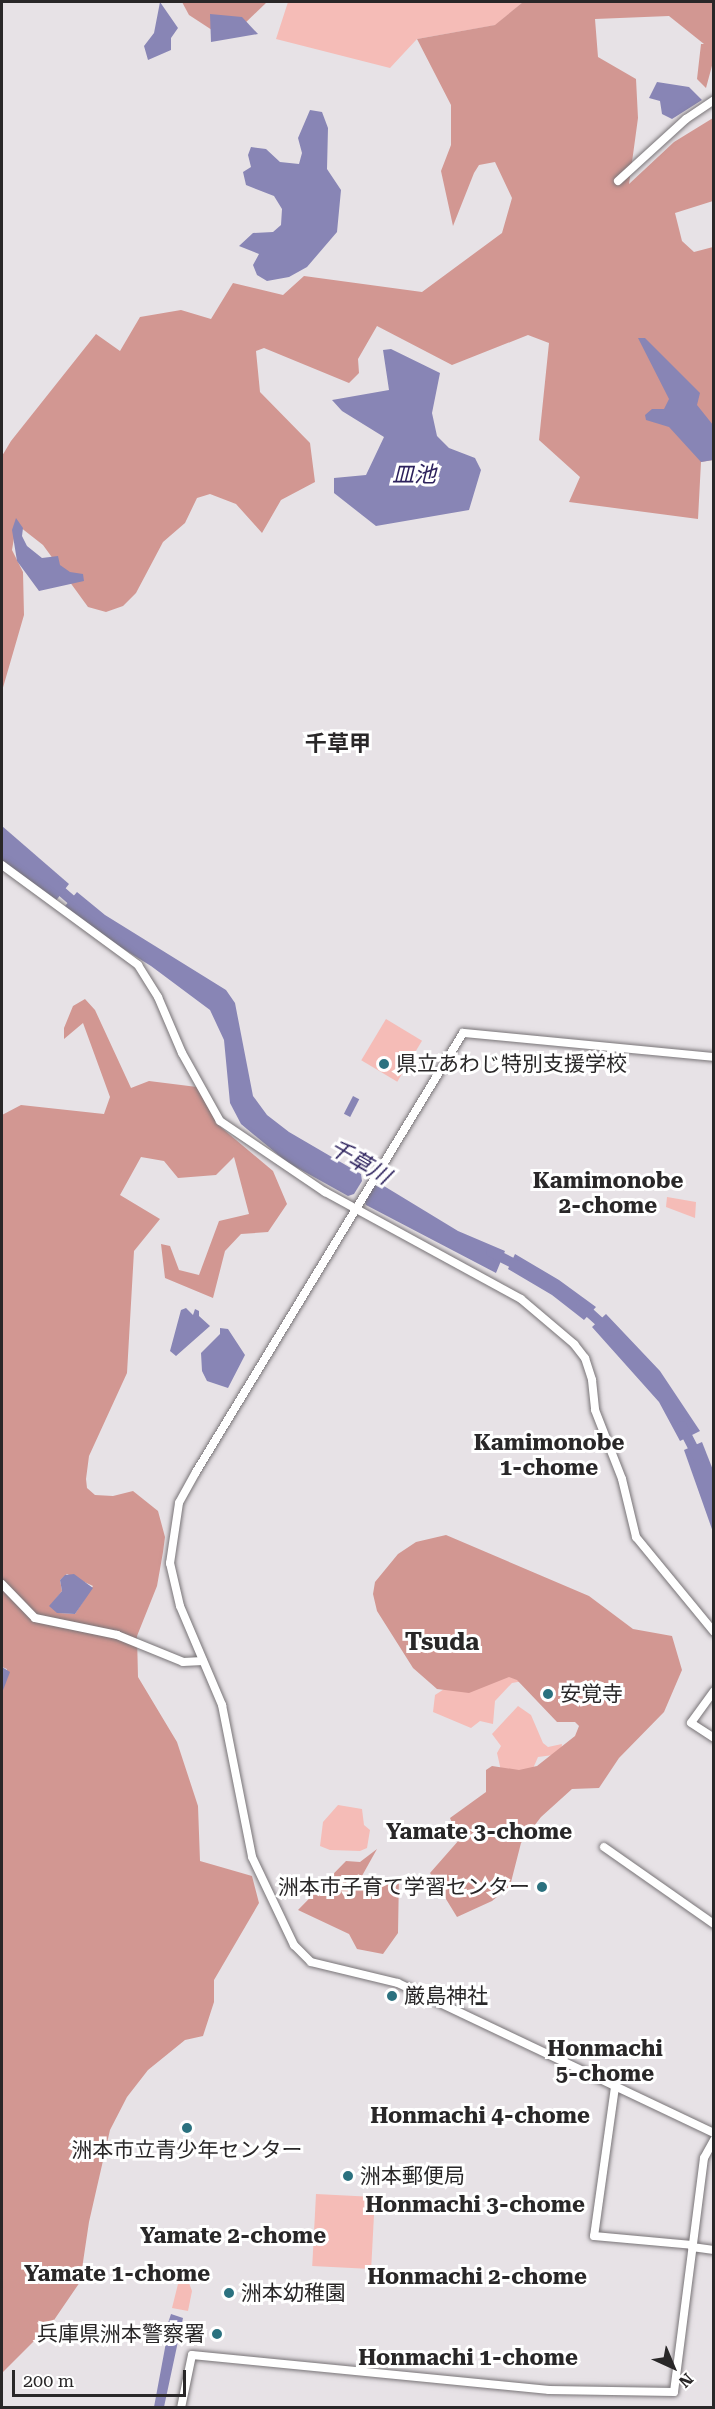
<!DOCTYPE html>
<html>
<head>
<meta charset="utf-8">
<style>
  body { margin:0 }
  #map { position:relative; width:715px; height:2409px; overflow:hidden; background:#e7e2e6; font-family:"Roboto Serif","Noto Sans JP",serif }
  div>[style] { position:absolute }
  .green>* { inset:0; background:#f5bcb7; transform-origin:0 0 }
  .forest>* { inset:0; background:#d29792 }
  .water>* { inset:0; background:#8885b5; transform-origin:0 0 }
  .river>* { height:10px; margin:-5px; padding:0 5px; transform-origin:5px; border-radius:5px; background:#8885b5 }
  .roads { filter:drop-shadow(0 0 2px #787477) drop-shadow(0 0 2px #787477) }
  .secondary>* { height:8px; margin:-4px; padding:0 4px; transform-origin:4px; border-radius:4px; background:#fff }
  .dots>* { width:16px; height:16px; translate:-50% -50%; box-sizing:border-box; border:3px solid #fff; border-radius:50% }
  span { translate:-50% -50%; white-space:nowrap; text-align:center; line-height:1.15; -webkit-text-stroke:6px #fff; paint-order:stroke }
  .poi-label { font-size:21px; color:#292728 }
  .left { translate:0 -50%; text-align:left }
  .right { translate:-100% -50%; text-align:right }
  .water-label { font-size:22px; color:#2c215c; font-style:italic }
  .neighbourhood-label { font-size:22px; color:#292728; font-weight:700 }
  .quarter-label { font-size:24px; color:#292728; font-weight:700 }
  .frame { position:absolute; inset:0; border:3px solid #292728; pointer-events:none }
  .north { position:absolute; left:643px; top:2337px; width:60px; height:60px; -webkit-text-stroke:4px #fff; paint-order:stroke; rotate:136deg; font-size:16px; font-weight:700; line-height:24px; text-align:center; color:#292728 }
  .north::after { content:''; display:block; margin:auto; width:21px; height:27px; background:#292728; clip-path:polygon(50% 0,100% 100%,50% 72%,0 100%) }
  .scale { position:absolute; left:12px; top:2370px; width:174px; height:27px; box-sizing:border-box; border:3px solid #292728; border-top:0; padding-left:8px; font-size:18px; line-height:21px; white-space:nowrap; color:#292728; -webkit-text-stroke:4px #fff; paint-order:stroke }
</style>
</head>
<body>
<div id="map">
  <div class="green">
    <div style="clip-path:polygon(288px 2px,523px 2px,496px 25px,417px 39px,390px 68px,276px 39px)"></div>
    <div style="left:386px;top:1019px;width:42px;height:48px;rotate:31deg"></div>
    <div style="clip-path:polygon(667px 1197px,696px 1202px,695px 1218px,666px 1207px)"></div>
    <div style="clip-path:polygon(478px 1667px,523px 1681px,512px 1683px,495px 1701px,493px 1724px,480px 1721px,471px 1728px,433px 1712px,435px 1695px)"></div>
    <div style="clip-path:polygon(518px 1706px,531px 1715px,543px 1743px,548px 1747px,562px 1744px,561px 1754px,538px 1757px,531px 1773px,502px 1775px,497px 1753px,501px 1746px,492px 1734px)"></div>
    <div style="clip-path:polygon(338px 1805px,362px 1809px,364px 1825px,370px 1830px,367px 1848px,360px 1851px,330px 1850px,320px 1846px,323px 1822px)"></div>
    <div style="left:316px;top:2194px;width:59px;height:72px;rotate:3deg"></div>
    <div style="clip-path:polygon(179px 2280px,189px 2283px,192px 2291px,188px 2311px,172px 2308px)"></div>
  </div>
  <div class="forest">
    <div style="clip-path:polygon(182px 2px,267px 2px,242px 26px,212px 30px,189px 15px)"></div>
    <div style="clip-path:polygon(523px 2px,713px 2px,713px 62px,706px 88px,697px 79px,701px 44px,704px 44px,669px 16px,595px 19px,598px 57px,636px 79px,638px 118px,629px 184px,674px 142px,713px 118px,713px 201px,675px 213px,682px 241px,694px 252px,713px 247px,713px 460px,701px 462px,698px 519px,569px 502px,580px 477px,539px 440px,549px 343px,528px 335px,452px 365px,377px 326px,358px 359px,359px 373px,349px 383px,264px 348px,256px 351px,260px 392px,310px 443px,315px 482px,281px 500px,262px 533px,236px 504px,210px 494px,197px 498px,185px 523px,163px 542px,136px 593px,123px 606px,106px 612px,88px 607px,43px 545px,20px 527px,15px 532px,12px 550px,23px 572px,24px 615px,2px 691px,2px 456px,11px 441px,96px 334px,120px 351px,140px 317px,181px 310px,211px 319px,233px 283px,283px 295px,304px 276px,422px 292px,502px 233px,512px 198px,495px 162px,479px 165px,474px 173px,453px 226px,441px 171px,451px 145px,451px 105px,417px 39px,495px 25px)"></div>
    <div style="clip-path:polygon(evenodd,85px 999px,95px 1010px,131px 1088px,149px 1081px,197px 1087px,217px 1124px,273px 1171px,287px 1204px,268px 1232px,241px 1234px,225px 1251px,213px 1298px,165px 1278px,161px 1244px,170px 1246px,179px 1270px,199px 1275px,219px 1221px,249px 1214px,234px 1157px,216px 1175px,178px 1178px,164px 1161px,141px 1157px,120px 1195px,160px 1219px,134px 1251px,127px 1373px,89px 1456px,86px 1479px,87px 1488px,95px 1495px,113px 1496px,133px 1491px,158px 1511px,165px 1537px,163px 1552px,157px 1586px,137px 1636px,138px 1677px,177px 1742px,198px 1806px,200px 1861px,252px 1876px,259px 1903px,214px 1980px,214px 2002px,203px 2036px,185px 2040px,148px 2070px,127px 2097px,110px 2130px,89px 2222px,80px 2282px,52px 2323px,2px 2373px,2px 1693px,7px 1669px,2px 1667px,2px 1115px,21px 1105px,104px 1114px,110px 1097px,83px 1023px,64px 1039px,64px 1028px,73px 1006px,85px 999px,67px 1574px,93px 1586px,75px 1614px,59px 1613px,50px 1606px,62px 1591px,60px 1580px,67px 1574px)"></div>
    <div style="clip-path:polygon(446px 1535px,589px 1596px,633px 1629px,672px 1636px,682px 1670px,664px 1712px,619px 1758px,599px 1788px,572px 1789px,541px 1817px,521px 1843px,510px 1886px,492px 1901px,457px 1917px,430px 1873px,459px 1840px,450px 1818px,486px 1792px,486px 1770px,492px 1766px,519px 1770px,537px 1766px,575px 1736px,579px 1726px,575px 1722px,557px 1722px,517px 1680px,509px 1677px,469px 1693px,437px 1689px,413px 1668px,377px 1611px,373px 1594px,375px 1582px,398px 1554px,416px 1542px)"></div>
    <div style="clip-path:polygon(377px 1849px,358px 1883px,382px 1884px,399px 1876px,398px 1933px,383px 1954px,357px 1949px,349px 1934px,298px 1910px,346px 1861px,360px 1862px)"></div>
  </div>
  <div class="water">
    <div style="clip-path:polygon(160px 2px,178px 28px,171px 38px,171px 50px,148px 60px,144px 46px,154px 33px)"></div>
    <div style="clip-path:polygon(210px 14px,242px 17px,258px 34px,211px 42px)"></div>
    <div style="clip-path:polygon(657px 82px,689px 87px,702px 100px,672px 119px,662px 114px,660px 101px,649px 98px)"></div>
    <div style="clip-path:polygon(310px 110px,322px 112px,328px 128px,327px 169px,341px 190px,337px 232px,307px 267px,289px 277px,267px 281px,257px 275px,253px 265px,259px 254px,239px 246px,253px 233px,273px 232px,281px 225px,282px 209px,274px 196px,246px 185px,243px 172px,251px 167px,248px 155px,251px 147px,266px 149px,280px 162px,299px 164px,302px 153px,298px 138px)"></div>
    <div style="clip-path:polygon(638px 338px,645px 338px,700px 393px,697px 405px,713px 425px,713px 460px,701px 462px,669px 427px,646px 420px,645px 415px,652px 409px,664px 409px,669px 399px)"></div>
    <div style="clip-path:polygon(391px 349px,440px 373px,432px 413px,437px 436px,449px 448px,475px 458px,481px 470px,469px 510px,376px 526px,334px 493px,334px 478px,366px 475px,384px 437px,342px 411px,332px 400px,389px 390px,383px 350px)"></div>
    <div style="clip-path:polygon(16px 518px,23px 528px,22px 536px,27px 546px,42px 558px,58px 556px,60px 565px,70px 572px,83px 574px,84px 581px,39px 591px,17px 561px,12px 530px)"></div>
    <div style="clip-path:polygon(2px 826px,69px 884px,54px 903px,2px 861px)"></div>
    <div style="clip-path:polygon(77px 892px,105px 915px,226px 990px,235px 1003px,253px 1096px,267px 1115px,289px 1132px,361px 1174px,362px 1181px,354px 1194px,348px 1196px,287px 1162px,241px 1124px,230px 1103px,224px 1040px,210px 1010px,151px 966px,80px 922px,65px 906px)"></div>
    <div style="left:353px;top:1096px;width:7px;height:20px;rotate:27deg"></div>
    <div style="clip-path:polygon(379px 1183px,458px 1231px,505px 1251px,496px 1273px,366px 1205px,364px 1199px,372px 1187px)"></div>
    <div style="clip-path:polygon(515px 1254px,559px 1280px,596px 1307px,584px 1320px,552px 1295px,508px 1269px)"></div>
    <div style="clip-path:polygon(186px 1308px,193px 1315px,195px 1309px,199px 1311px,199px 1316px,210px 1326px,176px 1356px,170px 1351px,181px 1310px)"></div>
    <div style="clip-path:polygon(606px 1314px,660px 1371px,700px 1431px,680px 1441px,659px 1402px,592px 1327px)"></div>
    <div style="clip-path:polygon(220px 1328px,228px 1329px,245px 1355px,228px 1388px,207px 1381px,202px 1371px,201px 1353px,220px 1334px)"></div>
    <div style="clip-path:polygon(702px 1442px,713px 1470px,713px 1532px,684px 1450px)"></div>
    <div style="clip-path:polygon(74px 1574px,93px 1588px,75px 1614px,57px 1613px,49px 1606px,62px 1591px,60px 1580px,65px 1575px)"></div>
    <div style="clip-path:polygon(2px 1667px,10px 1672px,2px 1693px)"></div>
    <div style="clip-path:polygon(171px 2314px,183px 2318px,164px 2407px,154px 2407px,167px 2337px,173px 2325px,168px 2323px)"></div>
  </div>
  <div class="river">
    <div style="left:52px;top:883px;width:38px;rotate:41deg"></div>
    <div style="left:491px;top:1252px;width:35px;rotate:27deg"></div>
    <div style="left:581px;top:1305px;width:39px;rotate:42deg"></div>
    <div style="left:682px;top:1426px;width:36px;rotate:63deg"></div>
  </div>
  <div class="roads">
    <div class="secondary">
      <div style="left:618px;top:181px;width:92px;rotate:-42.4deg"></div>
      <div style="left:686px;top:119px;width:34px;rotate:-34deg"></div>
      <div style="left:2px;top:865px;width:169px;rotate:36.3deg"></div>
      <div style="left:138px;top:965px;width:38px;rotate:58deg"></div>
      <div style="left:158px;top:997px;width:61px;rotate:66.8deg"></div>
      <div style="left:182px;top:1053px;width:78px;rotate:60.8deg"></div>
      <div style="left:220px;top:1121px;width:127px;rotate:34.1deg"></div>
      <div style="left:325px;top:1192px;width:223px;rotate:28.6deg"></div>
      <div style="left:521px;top:1299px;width:70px;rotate:40.3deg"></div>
      <div style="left:574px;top:1344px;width:18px;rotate:52deg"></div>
      <div style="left:585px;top:1358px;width:23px;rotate:72deg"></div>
      <div style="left:592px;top:1380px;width:30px;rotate:84deg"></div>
      <div style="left:595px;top:1410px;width:74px;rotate:68.6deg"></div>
      <div style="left:622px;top:1479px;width:60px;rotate:76.4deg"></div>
      <div style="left:636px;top:1537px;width:123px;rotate:50.6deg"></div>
      <div style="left:714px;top:1057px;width:252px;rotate:-174.5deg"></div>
      <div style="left:463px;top:1033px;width:514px;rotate:121.31deg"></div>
      <div style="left:196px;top:1472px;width:35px;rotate:119deg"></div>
      <div style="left:179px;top:1503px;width:61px;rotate:98.5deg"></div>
      <div style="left:170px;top:1563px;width:44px;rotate:76.9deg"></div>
      <div style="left:180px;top:1606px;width:108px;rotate:67deg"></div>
      <div style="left:222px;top:1705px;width:155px;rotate:78.8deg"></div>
      <div style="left:252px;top:1857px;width:98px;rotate:64.5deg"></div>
      <div style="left:294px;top:1945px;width:24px;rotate:45deg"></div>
      <div style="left:311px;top:1962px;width:89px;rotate:13.6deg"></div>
      <div style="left:398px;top:1983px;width:350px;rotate:25.4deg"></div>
      <div style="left:2px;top:1584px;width:47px;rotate:45.9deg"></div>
      <div style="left:35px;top:1618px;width:84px;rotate:11.7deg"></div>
      <div style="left:117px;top:1635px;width:71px;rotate:22.2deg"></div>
      <div style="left:183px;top:1662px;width:20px;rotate:-3deg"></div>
      <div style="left:714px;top:1691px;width:39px;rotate:126deg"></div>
      <div style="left:691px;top:1723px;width:27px;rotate:33deg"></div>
      <div style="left:604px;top:1847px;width:134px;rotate:35deg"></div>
      <div style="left:615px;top:2087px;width:150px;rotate:98deg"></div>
      <div style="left:594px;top:2236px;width:98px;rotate:5.2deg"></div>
      <div style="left:692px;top:2247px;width:22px;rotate:8deg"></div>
      <div style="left:181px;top:2408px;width:54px;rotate:-78.3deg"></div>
      <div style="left:192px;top:2355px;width:359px;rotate:5.6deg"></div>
      <div style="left:549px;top:2390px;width:125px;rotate:0.9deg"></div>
      <div style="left:674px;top:2392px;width:236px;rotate:-82.7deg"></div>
      <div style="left:704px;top:2158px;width:21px;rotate:-61deg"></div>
    </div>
  </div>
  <div class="dots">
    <div style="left:384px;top:1064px;background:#2b717f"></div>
    <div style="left:548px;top:1694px;background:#2b717f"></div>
    <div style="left:542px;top:1887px;background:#2b717f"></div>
    <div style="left:392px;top:1996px;background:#2b717f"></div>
    <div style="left:187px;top:2128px;background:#2b717f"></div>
    <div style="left:348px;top:2176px;background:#2b717f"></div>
    <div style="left:229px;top:2293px;background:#2b717f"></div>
    <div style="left:217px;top:2334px;background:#2b717f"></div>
  </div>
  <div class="poi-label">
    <span class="left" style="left:396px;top:1064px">県立あわじ特別支援学校</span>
    <span class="left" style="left:560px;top:1694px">安覚寺</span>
    <span class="right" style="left:530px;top:1887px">洲本市子育て学習センター</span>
    <span class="left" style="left:404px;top:1996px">厳島神社</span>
    <span style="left:187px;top:2150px">洲本市立青少年センター</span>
    <span class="left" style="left:360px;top:2176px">洲本郵便局</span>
    <span class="left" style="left:241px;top:2293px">洲本幼稚園</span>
    <span class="right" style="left:205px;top:2334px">兵庫県洲本警察署</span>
  </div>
  <div class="water-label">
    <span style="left:414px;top:475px">皿池</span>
    <span style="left:360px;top:1162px;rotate:30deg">千草川</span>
  </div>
  <div class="neighbourhood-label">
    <span style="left:338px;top:744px">千草甲</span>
    <span style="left:608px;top:1193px">Kamimonobe<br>2-chome</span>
    <span style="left:549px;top:1455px">Kamimonobe<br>1-chome</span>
    <span style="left:479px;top:1832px">Yamate 3-chome</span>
    <span style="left:605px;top:2061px">Honmachi<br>5-chome</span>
    <span style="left:480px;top:2116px">Honmachi 4-chome</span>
    <span style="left:475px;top:2205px">Honmachi 3-chome</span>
    <span style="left:233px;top:2236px">Yamate 2-chome</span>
    <span style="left:117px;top:2274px">Yamate 1-chome</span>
    <span style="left:477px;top:2277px">Honmachi 2-chome</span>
    <span style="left:468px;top:2358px">Honmachi 1-chome</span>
  </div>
  <div class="quarter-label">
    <span style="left:442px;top:1643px">Tsuda</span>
  </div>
  <div class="frame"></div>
  <div class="north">N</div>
  <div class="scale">200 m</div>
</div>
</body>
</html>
